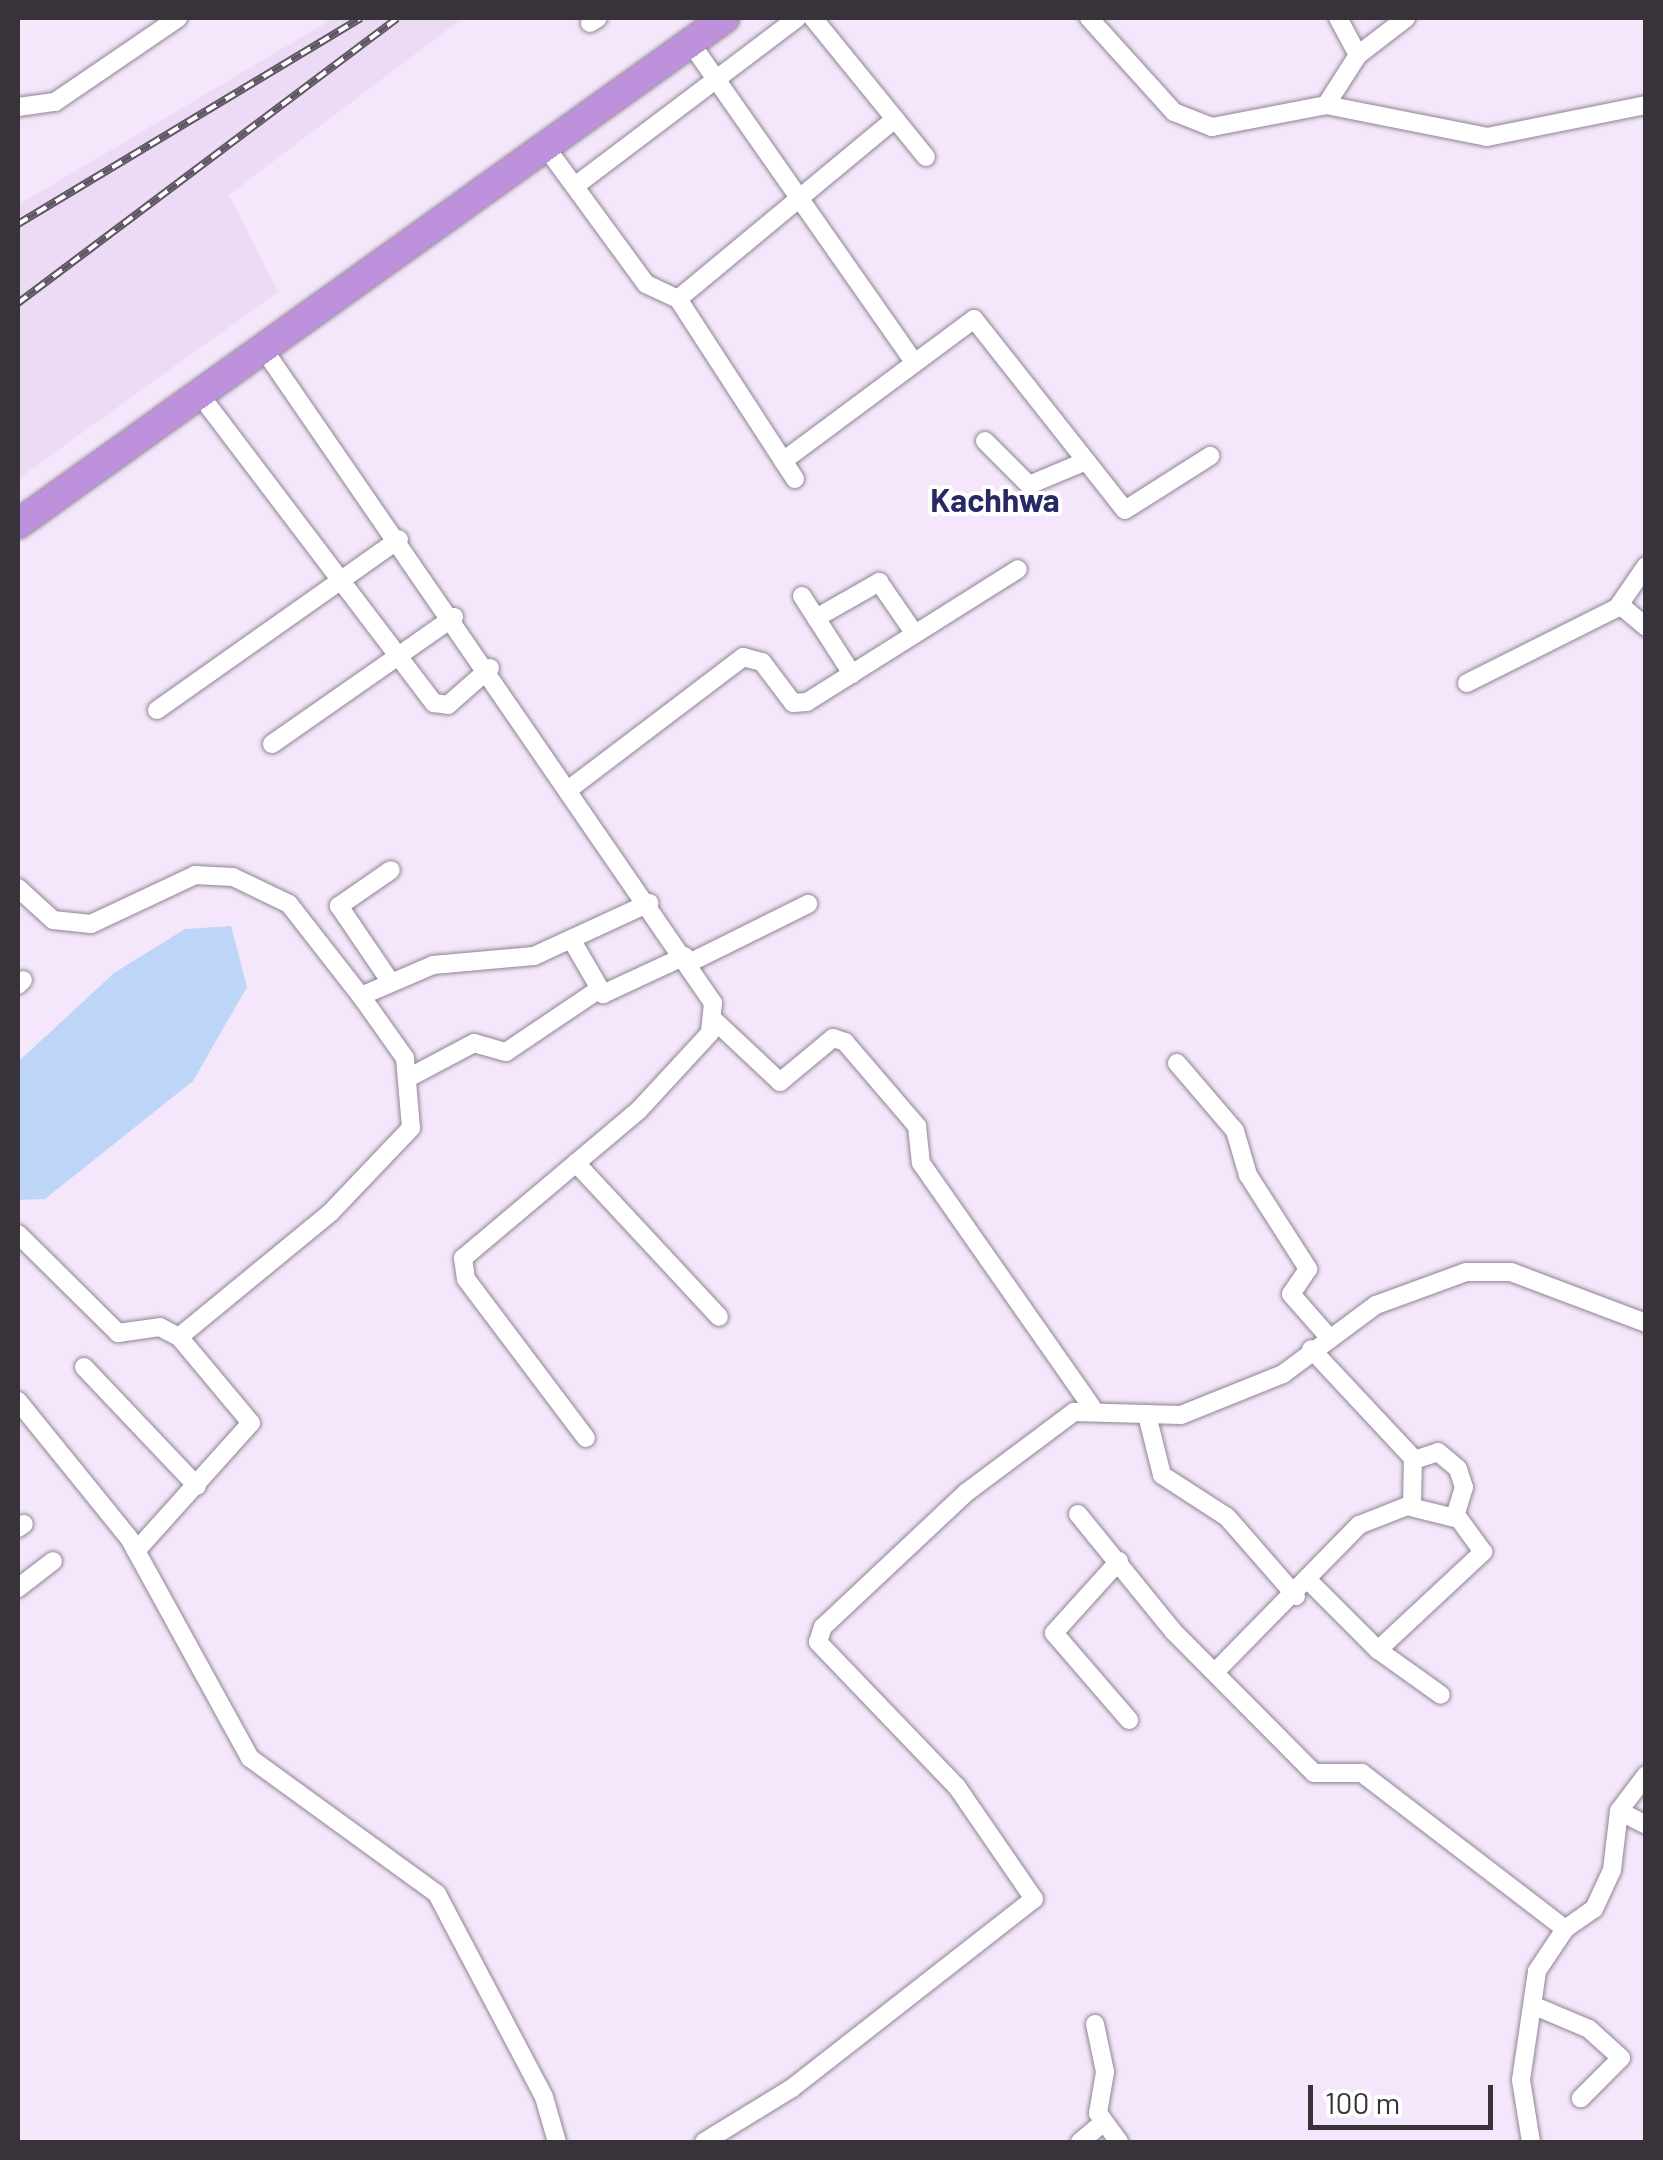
<!DOCTYPE html>
<html>
<head>
<meta charset="utf-8">
<style>
  body { margin:0 }
  #map { position:relative; width:1663px; height:2160px; overflow:hidden; background:#f5e7fb; font-family:Barlow,sans-serif }
  div>[style] { position:absolute }
  .built>* { inset:0; background:#eddbf5 }
  .water>* { inset:0; background:#bdd6f7 }
  .roads { filter:drop-shadow(0 0 2px #908395) drop-shadow(0 0 2px #908395) }
  .minor>* { height:18px; margin:-9px; padding:0 9px; transform-origin:9px; border-radius:9px; background:#fff }
  .highway>* { height:28px; margin:-14px; padding:0 14px; transform-origin:14px; border-radius:14px; background:#bd91db }
  .rail>* { height:8px; margin-top:-4px; transform-origin:0; background:repeating-linear-gradient(90deg,#fff 0 11px,#5e5862 0 22px); box-sizing:border-box; border-block:2px solid #5e5862 }
  span { translate:-50% -50%; white-space:nowrap; text-align:center; line-height:1.15; -webkit-text-stroke:8px #fff; paint-order:stroke }
  .neighbourhood-label { font-size:32px; color:#272963; font-weight:700 }
  .frame { position:absolute; inset:0; border:20px solid #38333b; pointer-events:none }
  .scale { position:absolute; left:1308px; top:2085px; width:185px; height:45px; box-sizing:border-box; border:5px solid #38333b; border-top:0; padding-left:12px; font-size:30px; line-height:35px; white-space:nowrap; color:#38333b; -webkit-text-stroke:8px #fff; paint-order:stroke }
</style>
</head>
<body>
<div id="map">
  <div class="built">
    <div style="clip-path:polygon(334px 18px,463px 18px,229px 195px,278px 292px,18px 479px,18px 205px)"></div>
  </div>
  <div class="water">
    <div style="clip-path:polygon(231px 926px,247px 987px,193px 1081px,45px 1199px,18px 1200px,18px 1062px,114px 973px,185px 929px)"></div>
  </div>
  <div class="roads">
    <div class="minor">
      <div style="left:813px;top:18px;width:179px;rotate:50.9deg"></div>
      <div style="left:1089px;top:18px;width:127px;rotate:47.9deg"></div>
      <div style="left:1174px;top:112px;width:41px;rotate:21.5deg"></div>
      <div style="left:1212px;top:127px;width:116px;rotate:-10.9deg"></div>
      <div style="left:1326px;top:105px;width:164px;rotate:11.2deg"></div>
      <div style="left:1487px;top:137px;width:162px;rotate:-11.4deg"></div>
      <div style="left:590px;top:23px;width:9px;rotate:-32deg"></div>
      <div style="left:690px;top:42px;width:391px;rotate:55deg"></div>
      <div style="left:1358px;top:55px;width:61px;rotate:-37.6deg"></div>
      <div style="left:1326px;top:105px;width:59px;rotate:-57.4deg"></div>
      <div style="left:1358px;top:55px;width:42px;rotate:-118.4deg"></div>
      <div style="left:18px;top:107px;width:37px;rotate:-8deg"></div>
      <div style="left:55px;top:102px;width:149px;rotate:-34.3deg"></div>
      <div style="left:545px;top:146px;width:171px;rotate:53.8deg"></div>
      <div style="left:646px;top:284px;width:35px;rotate:25deg"></div>
      <div style="left:575px;top:186px;width:278px;rotate:-37.1deg"></div>
      <div style="left:262px;top:347px;width:796px;rotate:55.49deg"></div>
      <div style="left:713px;top:1003px;width:30px;rotate:96deg"></div>
      <div style="left:710px;top:1033px;width:105px;rotate:132.7deg"></div>
      <div style="left:639px;top:1110px;width:230px;rotate:139.9deg"></div>
      <div style="left:463px;top:1258px;width:21px;rotate:82deg"></div>
      <div style="left:466px;top:1279px;width:199px;rotate:53deg"></div>
      <div style="left:197px;top:391px;width:392px;rotate:52.8deg"></div>
      <div style="left:434px;top:703px;width:14px;rotate:8deg"></div>
      <div style="left:448px;top:705px;width:56px;rotate:-41.4deg"></div>
      <div style="left:985px;top:441px;width:62px;rotate:45deg"></div>
      <div style="left:1029px;top:485px;width:62px;rotate:-22.8deg"></div>
      <div style="left:783px;top:461px;width:238px;rotate:-36.6deg"></div>
      <div style="left:974px;top:319px;width:243px;rotate:51.7deg"></div>
      <div style="left:1125px;top:510px;width:101px;rotate:-32.4deg"></div>
      <div style="left:795px;top:479px;width:215px;rotate:-123deg"></div>
      <div style="left:678px;top:299px;width:282px;rotate:-39.7deg"></div>
      <div style="left:802px;top:596px;width:93px;rotate:57.3deg"></div>
      <div style="left:1620px;top:605px;width:34px;rotate:40deg"></div>
      <div style="left:816px;top:618px;width:73px;rotate:-29.7deg"></div>
      <div style="left:879px;top:582px;width:63px;rotate:55.3deg"></div>
      <div style="left:1467px;top:683px;width:168px;rotate:-26.6deg"></div>
      <div style="left:1617px;top:608px;width:51px;rotate:-55.4deg"></div>
      <div style="left:157px;top:710px;width:296px;rotate:-35.2deg"></div>
      <div style="left:272px;top:744px;width:222px;rotate:-34.9deg"></div>
      <div style="left:572px;top:787px;width:215px;rotate:-37.2deg"></div>
      <div style="left:743px;top:657px;width:20px;rotate:15deg"></div>
      <div style="left:762px;top:662px;width:51px;rotate:52.9deg"></div>
      <div style="left:793px;top:703px;width:14px;rotate:-4deg"></div>
      <div style="left:807px;top:702px;width:249px;rotate:-32.2deg"></div>
      <div style="left:18px;top:888px;width:47px;rotate:42.4deg"></div>
      <div style="left:53px;top:920px;width:38px;rotate:6deg"></div>
      <div style="left:91px;top:924px;width:115px;rotate:-25.2deg"></div>
      <div style="left:195px;top:875px;width:38px;rotate:3deg"></div>
      <div style="left:233px;top:877px;width:62px;rotate:25.7deg"></div>
      <div style="left:289px;top:904px;width:117px;rotate:52deg"></div>
      <div style="left:361px;top:996px;width:78px;rotate:-23.3deg"></div>
      <div style="left:433px;top:965px;width:101px;rotate:-5.1deg"></div>
      <div style="left:534px;top:956px;width:127px;rotate:-24.7deg"></div>
      <div style="left:571px;top:939px;width:64px;rotate:59.8deg"></div>
      <div style="left:603px;top:994px;width:90px;rotate:-24.9deg"></div>
      <div style="left:689px;top:963px;width:133px;rotate:-26.4deg"></div>
      <div style="left:390px;top:981px;width:91px;rotate:-124.2deg"></div>
      <div style="left:339px;top:906px;width:63px;rotate:-34.7deg"></div>
      <div style="left:18px;top:985px;width:7px;rotate:-45deg"></div>
      <div style="left:713px;top:1019px;width:92px;rotate:43.2deg"></div>
      <div style="left:780px;top:1082px;width:69px;rotate:-39.7deg"></div>
      <div style="left:833px;top:1038px;width:13px;rotate:18deg"></div>
      <div style="left:845px;top:1042px;width:111px;rotate:49.4deg"></div>
      <div style="left:917px;top:1126px;width:37px;rotate:84deg"></div>
      <div style="left:921px;top:1163px;width:298px;rotate:55deg"></div>
      <div style="left:1177px;top:1063px;width:89px;rotate:49.5deg"></div>
      <div style="left:1235px;top:1131px;width:46px;rotate:73.5deg"></div>
      <div style="left:1248px;top:1175px;width:112px;rotate:57.4deg"></div>
      <div style="left:1308px;top:1269px;width:30px;rotate:124deg"></div>
      <div style="left:1291px;top:1294px;width:55px;rotate:48.7deg"></div>
      <div style="left:410px;top:1077px;width:72px;rotate:-28deg"></div>
      <div style="left:474px;top:1043px;width:33px;rotate:16deg"></div>
      <div style="left:506px;top:1052px;width:111px;rotate:-34deg"></div>
      <div style="left:576px;top:1163px;width:210px;rotate:47.1deg"></div>
      <div style="left:18px;top:1234px;width:141px;rotate:44.7deg"></div>
      <div style="left:118px;top:1333px;width:42px;rotate:-8.1deg"></div>
      <div style="left:160px;top:1327px;width:21px;rotate:28deg"></div>
      <div style="left:179px;top:1337px;width:197px;rotate:-39.4deg"></div>
      <div style="left:331px;top:1212px;width:116px;rotate:-46.4deg"></div>
      <div style="left:411px;top:1128px;width:70px;rotate:-94.9deg"></div>
      <div style="left:405px;top:1058px;width:76px;rotate:-125.4deg"></div>
      <div style="left:84px;top:1367px;width:164px;rotate:46.5deg"></div>
      <div style="left:18px;top:1401px;width:176px;rotate:51deg"></div>
      <div style="left:129px;top:1538px;width:251px;rotate:61.2deg"></div>
      <div style="left:250px;top:1758px;width:231px;rotate:36deg"></div>
      <div style="left:437px;top:1894px;width:229px;rotate:62.2deg"></div>
      <div style="left:544px;top:2097px;width:47px;rotate:73.9deg"></div>
      <div style="left:1147px;top:1415px;width:62px;rotate:76deg"></div>
      <div style="left:1162px;top:1475px;width:77px;rotate:32.9deg"></div>
      <div style="left:1227px;top:1517px;width:105px;rotate:48.9deg"></div>
      <div style="left:1414px;top:1460px;width:25px;rotate:-18deg"></div>
      <div style="left:1438px;top:1452px;width:26px;rotate:40deg"></div>
      <div style="left:1458px;top:1469px;width:19px;rotate:72deg"></div>
      <div style="left:1464px;top:1487px;width:31px;rotate:107deg"></div>
      <div style="left:1078px;top:1514px;width:151px;rotate:50.9deg"></div>
      <div style="left:1173px;top:1631px;width:200px;rotate:45.2deg"></div>
      <div style="left:1314px;top:1773px;width:48px"></div>
      <div style="left:1362px;top:1773px;width:256px;rotate:37.5deg"></div>
      <div style="left:18px;top:1528px;width:7px;rotate:-34deg"></div>
      <div style="left:136px;top:1551px;width:172px;rotate:-48.1deg"></div>
      <div style="left:251px;top:1423px;width:112px;rotate:-129.9deg"></div>
      <div style="left:1119px;top:1561px;width:97px;rotate:132.1deg"></div>
      <div style="left:1054px;top:1633px;width:115px;rotate:49.2deg"></div>
      <div style="left:1309px;top:1581px;width:98px;rotate:45deg"></div>
      <div style="left:1378px;top:1650px;width:77px;rotate:35.5deg"></div>
      <div style="left:18px;top:1588px;width:44px;rotate:-37.6deg"></div>
      <div style="left:1378px;top:1650px;width:144px;rotate:-43deg"></div>
      <div style="left:1483px;top:1552px;width:41px;rotate:-126deg"></div>
      <div style="left:1459px;top:1519px;width:49px;rotate:-166deg"></div>
      <div style="left:1219px;top:1668px;width:200px;rotate:-45.6deg"></div>
      <div style="left:1359px;top:1525px;width:57px;rotate:-21.6deg"></div>
      <div style="left:1412px;top:1504px;width:46px;rotate:-88.8deg"></div>
      <div style="left:1413px;top:1458px;width:149px;rotate:-133.1deg"></div>
      <div style="left:1619px;top:1811px;width:30px;rotate:27deg"></div>
      <div style="left:1537px;top:2007px;width:56px;rotate:22.9deg"></div>
      <div style="left:1589px;top:2029px;width:43px;rotate:42.2deg"></div>
      <div style="left:1621px;top:2058px;width:57px;rotate:135deg"></div>
      <div style="left:1095px;top:2024px;width:49px;rotate:78.2deg"></div>
      <div style="left:1105px;top:2072px;width:42px;rotate:99.7deg"></div>
      <div style="left:1098px;top:2113px;width:36px;rotate:54deg"></div>
      <div style="left:704px;top:2142px;width:103px;rotate:-31.5deg"></div>
      <div style="left:792px;top:2088px;width:307px;rotate:-38deg"></div>
      <div style="left:1034px;top:1899px;width:136px;rotate:-124.5deg"></div>
      <div style="left:957px;top:1787px;width:201px;rotate:-133.8deg"></div>
      <div style="left:818px;top:1642px;width:16px;rotate:-72deg"></div>
      <div style="left:823px;top:1627px;width:197px;rotate:-43.2deg"></div>
      <div style="left:967px;top:1492px;width:134px;rotate:-36.8deg"></div>
      <div style="left:1074px;top:1412px;width:107px;rotate:1.6deg"></div>
      <div style="left:1181px;top:1415px;width:110px;rotate:-21.9deg"></div>
      <div style="left:1283px;top:1374px;width:116px;rotate:-36.6deg"></div>
      <div style="left:1376px;top:1305px;width:96px;rotate:-20.1deg"></div>
      <div style="left:1466px;top:1272px;width:45px"></div>
      <div style="left:1511px;top:1272px;width:144px;rotate:20.7deg"></div>
      <div style="left:1080px;top:2142px;width:30px;rotate:-40deg"></div>
      <div style="left:1531px;top:2142px;width:63px;rotate:-99.2deg"></div>
      <div style="left:1521px;top:2080px;width:110px;rotate:-81.6deg"></div>
      <div style="left:1537px;top:1971px;width:50px;rotate:-56.3deg"></div>
      <div style="left:1565px;top:1929px;width:35px;rotate:-35deg"></div>
      <div style="left:1594px;top:1909px;width:43px;rotate:-65.2deg"></div>
      <div style="left:1612px;top:1870px;width:59px;rotate:-83.2deg"></div>
      <div style="left:1619px;top:1811px;width:45px;rotate:-53.1deg"></div>
    </div>
    <div class="highway">
      <div style="left:18px;top:524px;width:869px;rotate:-35.59deg"></div>
    </div>
  </div>
  <div class="rail">
    <div style="left:18px;top:224px;width:400px;rotate:-31deg"></div>
    <div style="left:18px;top:303px;width:474px;rotate:-36.9deg"></div>
  </div>
  <div class="neighbourhood-label">
    <span style="left:995px;top:499px">Kachhwa</span>
  </div>
  <div class="frame"></div>
  <div class="scale">100 m</div>
</div>
</body>
</html>
